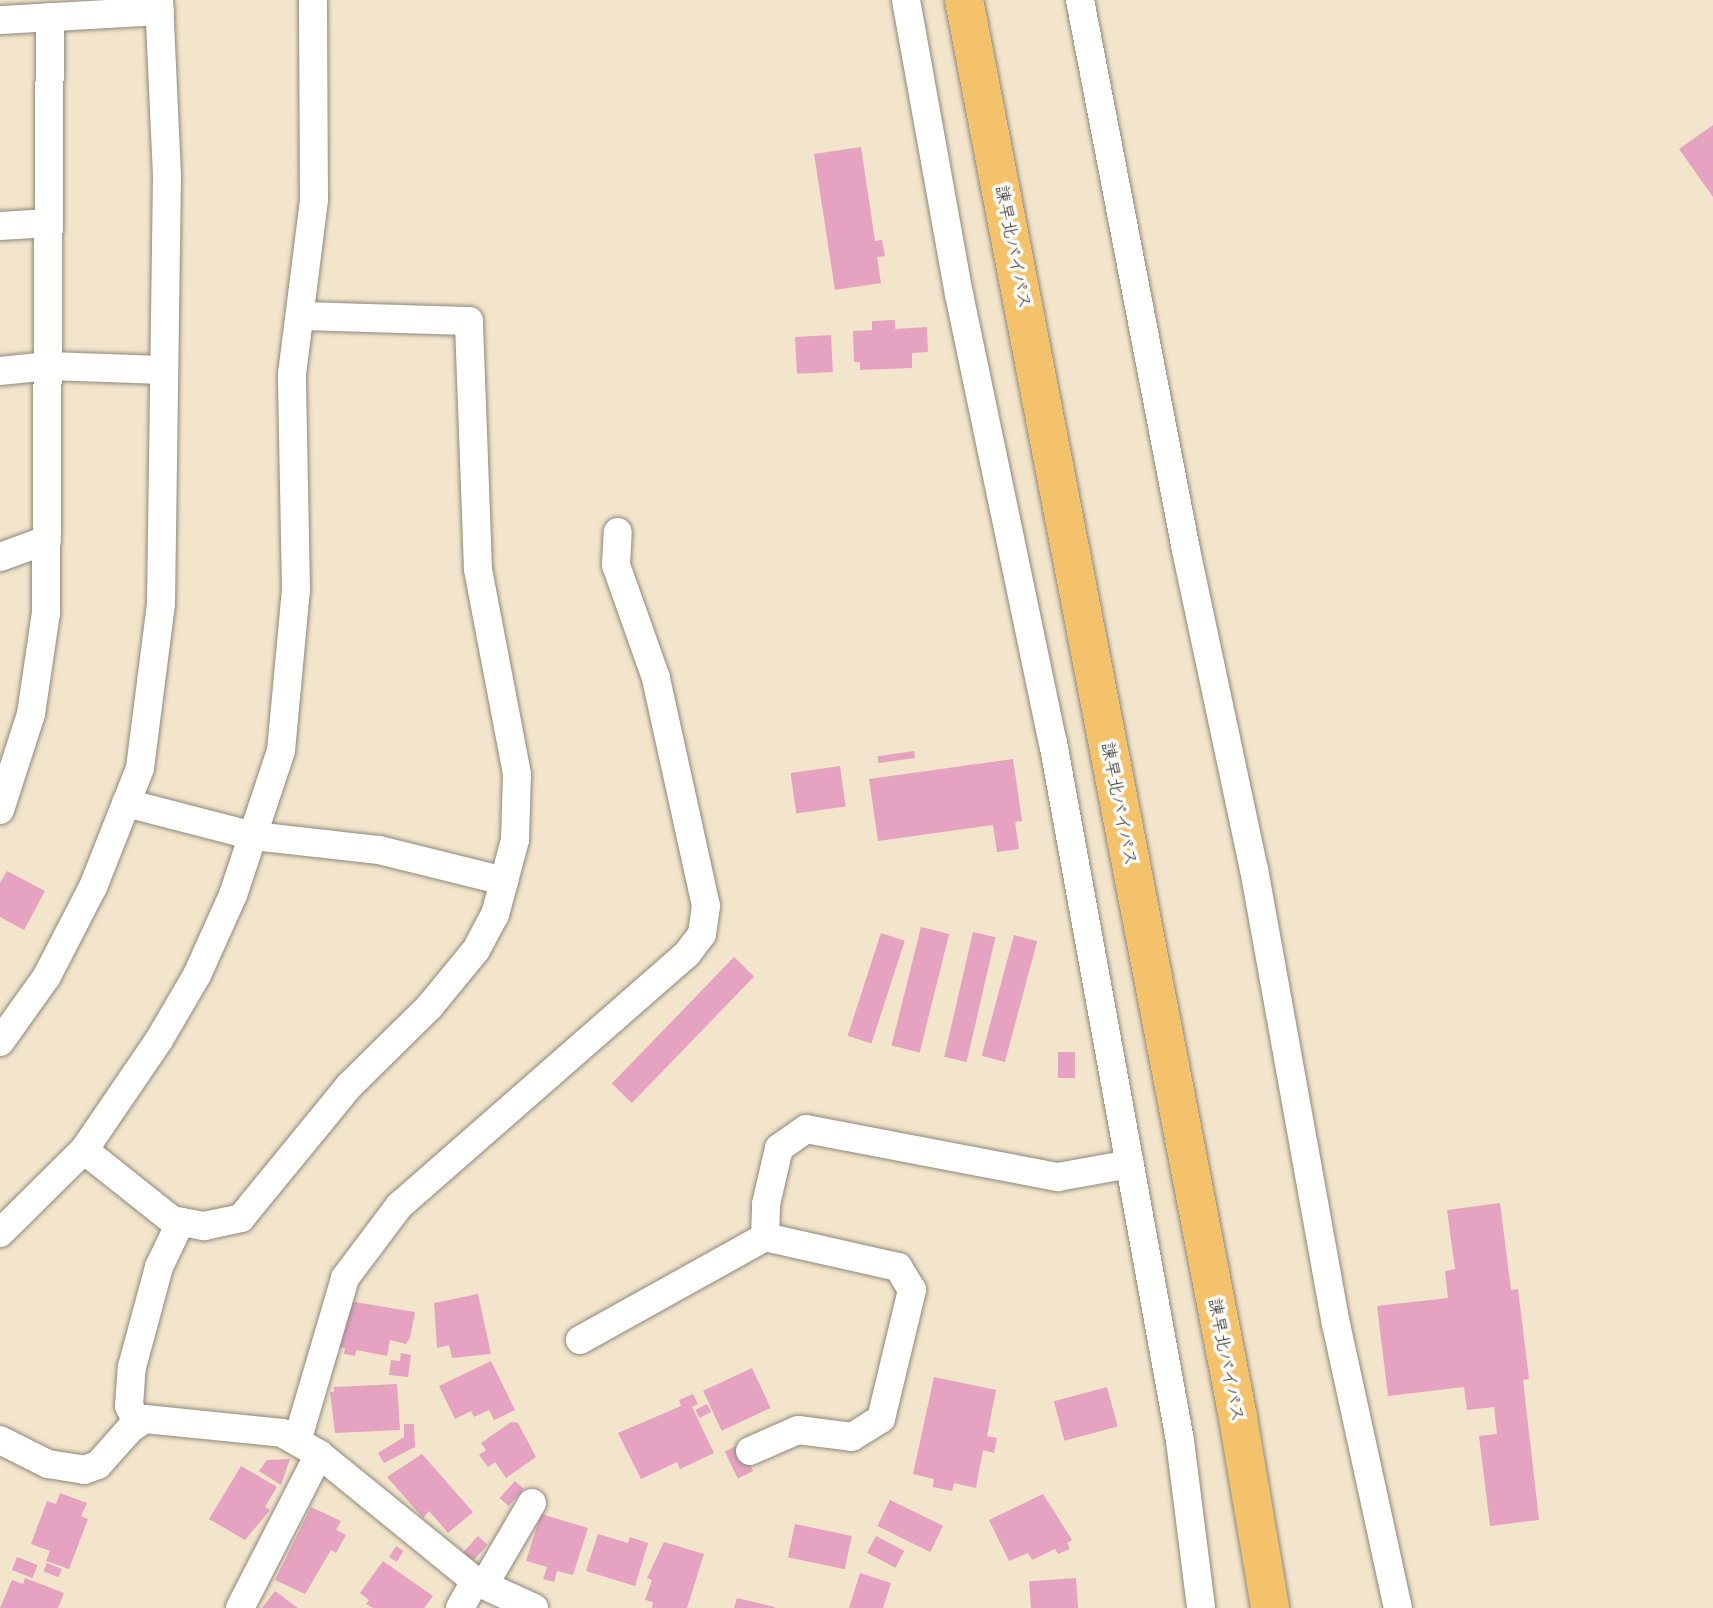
<!DOCTYPE html>
<html>
<head>
<meta charset="utf-8">
<style>
  body { margin:0 }
  #map { position:relative; width:1713px; height:1608px; overflow:hidden; background:#f2e5cb; font-family:Delius,"Klee One",sans-serif }
  div>[style] { position:absolute }
  .building>* { inset:0; background:#e6a2c1; transform-origin:0 0 }
  .roads { filter:drop-shadow(0 0 2px #8e887b) drop-shadow(0 0 2px #8e887b) }
  .minor>* { height:28px; margin:-14px; padding:0 14px; transform-origin:14px; border-radius:14px; background:#fff }
  .trunk>* { height:38px; margin:-19px; padding:0 19px; transform-origin:19px; border-radius:19px; background:#f3c26a }
  span { translate:-50% -50%; white-space:nowrap; text-align:center; line-height:1.15; -webkit-text-stroke:7px #fdfcf7; paint-order:stroke }
  .street-label { font-size:18px; color:#2b2b2b }
</style>
</head>
<body>
<div id="map">
  <div class="building">
    <div style="clip-path:polygon(1713px 125px,1713px 197px,1679px 149px)"></div>
    <div style="clip-path:polygon(861px 147px,875px 241px,882px 240px,885px 256px,877px 257px,881px 283px,835px 290px,814px 154px)"></div>
    <div style="clip-path:polygon(895px 320px,895px 329px,927px 327px,928px 352px,912px 353px,912px 368px,860px 370px,860px 362px,854px 362px,853px 331px,872px 330px,872px 321px)"></div>
    <div style="left:831px;top:335px;width:37px;height:36px;rotate:87deg"></div>
    <div style="left:914px;top:751px;width:7px;height:37px;rotate:82deg"></div>
    <div style="clip-path:polygon(1013px 759px,1022px 821px,1015px 822px,1019px 849px,997px 852px,993px 825px,878px 841px,869px 779px)"></div>
    <div style="left:840px;top:766px;width:41px;height:50px;rotate:82deg"></div>
    <div style="clip-path:polygon(7px 871px,45px 891px,24px 930px,0 917px,0 883px)"></div>
    <div style="left:921px;top:927px;width:29px;height:122px;rotate:14deg"></div>
    <div style="left:973px;top:932px;width:23px;height:128px;rotate:13deg"></div>
    <div style="left:881px;top:933px;width:25px;height:108px;rotate:18deg"></div>
    <div style="left:1014px;top:935px;width:24px;height:125px;rotate:15deg"></div>
    <div style="left:734px;top:957px;width:28px;height:176px;rotate:44deg"></div>
    <div style="left:1058px;top:1052px;width:17px;height:26px"></div>
    <div style="clip-path:polygon(1500px 1203px,1511px 1290px,1518px 1289px,1529px 1379px,1523px 1380px,1539px 1520px,1490px 1526px,1479px 1436px,1497px 1434px,1494px 1407px,1467px 1410px,1464px 1387px,1388px 1396px,1377px 1306px,1448px 1298px,1445px 1271px,1455px 1269px,1447px 1210px)"></div>
    <div style="clip-path:polygon(478px 1294px,491px 1354px,452px 1358px,449px 1345px,437px 1348px,434px 1303px)"></div>
    <div style="clip-path:polygon(349px 1301px,415px 1312px,410px 1338px,406px 1344px,390px 1340px,387px 1356px,356px 1350px,355px 1356px,344px 1354px,345px 1348px,334px 1346px)"></div>
    <div style="clip-path:polygon(401px 1353px,411px 1355px,408px 1377px,389px 1375px,391px 1360px,400px 1361px)"></div>
    <div style="clip-path:polygon(491px 1361px,515px 1410px,494px 1420px,489px 1410px,474px 1417px,471px 1411px,455px 1419px,439px 1386px)"></div>
    <div style="left:752px;top:1368px;width:44px;height:54px;rotate:65deg"></div>
    <div style="clip-path:polygon(934px 1377px,996px 1390px,987px 1436px,997px 1438px,994px 1453px,983px 1450px,976px 1488px,954px 1483px,952px 1491px,933px 1487px,934px 1479px,913px 1474px)"></div>
    <div style="clip-path:polygon(397px 1384px,400px 1430px,335px 1433px,330px 1392px,334px 1392px,334px 1387px)"></div>
    <div style="left:1107px;top:1387px;width:41px;height:55px;rotate:75deg"></div>
    <div style="clip-path:polygon(693px 1394px,698px 1404px,692px 1407px,714px 1453px,680px 1469px,677px 1462px,641px 1479px,618px 1433px,681px 1406px,679px 1400px)"></div>
    <div style="left:707px;top:1404px;width:9px;height:13px;rotate:63deg"></div>
    <div style="clip-path:polygon(511px 1422px,518px 1423px,536px 1457px,506px 1478px,495px 1462px,488px 1467px,479px 1455px,486px 1450px,481px 1443px)"></div>
    <div style="clip-path:polygon(404px 1424px,414px 1424px,415px 1447px,384px 1463px,378px 1453px,404px 1437px)"></div>
    <div style="left:740px;top:1444px;width:30px;height:17px;rotate:64deg"></div>
    <div style="clip-path:polygon(422px 1454px,473px 1512px,448px 1533px,429px 1511px,423px 1518px,387px 1477px)"></div>
    <div style="clip-path:polygon(290px 1459px,281px 1485px,259px 1471px,267px 1460px)"></div>
    <div style="clip-path:polygon(241px 1466px,277px 1487px,265px 1507px,270px 1510px,245px 1540px,209px 1519px)"></div>
    <div style="left:515px;top:1481px;width:12px;height:23px;rotate:42deg"></div>
    <div style="clip-path:polygon(60px 1493px,87px 1503px,81px 1516px,88px 1519px,69px 1569px,46px 1561px,50px 1551px,31px 1544px,47px 1501px,56px 1504px)"></div>
    <div style="clip-path:polygon(1043px 1494px,1072px 1540px,1067px 1543px,1070px 1549px,1058px 1554px,1055px 1549px,1032px 1560px,1028px 1553px,1009px 1561px,989px 1520px)"></div>
    <div style="left:890px;top:1500px;width:59px;height:29px;rotate:26deg"></div>
    <div style="clip-path:polygon(311px 1507px,341px 1521px,336px 1530px,346px 1535px,336px 1553px,331px 1550px,305px 1594px,275px 1580px)"></div>
    <div style="clip-path:polygon(541px 1514px,588px 1528px,573px 1575px,557px 1571px,554px 1582px,543px 1579px,547px 1567px,526px 1561px)"></div>
    <div style="left:795px;top:1524px;width:58px;height:34px;rotate:12deg"></div>
    <div style="clip-path:polygon(598px 1534px,628px 1543px,630px 1537px,648px 1543px,635px 1586px,586px 1571px)"></div>
    <div style="left:478px;top:1536px;width:13px;height:26px;rotate:42deg"></div>
    <div style="left:876px;top:1536px;width:32px;height:19px;rotate:28deg"></div>
    <div style="clip-path:polygon(664px 1542px,704px 1554px,687px 1608px,652px 1608px,653px 1602px,645px 1600px,652px 1580px,647px 1578px)"></div>
    <div style="left:396px;top:1546px;width:9px;height:13px;rotate:32deg"></div>
    <div style="left:17px;top:1557px;width:22px;height:14px;rotate:21deg"></div>
    <div style="clip-path:polygon(383px 1561px,433px 1596px,424px 1608px,373px 1608px,366px 1604px,369px 1600px,360px 1593px)"></div>
    <div style="left:47px;top:1563px;width:16px;height:9px;rotate:22deg"></div>
    <div style="clip-path:polygon(860px 1573px,891px 1583px,883px 1608px,849px 1608px)"></div>
    <div style="clip-path:polygon(25px 1578px,64px 1593px,58px 1608px,0 1608px,12px 1580px,23px 1584px)"></div>
    <div style="left:1076px;top:1578px;width:30px;height:47px;rotate:86deg"></div>
    <div style="clip-path:polygon(275px 1591px,298px 1608px,262px 1608px)"></div>
    <div style="clip-path:polygon(737px 1598px,775px 1607px,774px 1608px,734px 1608px)"></div>
  </div>
  <div class="roads">
    <div class="minor">
      <div style="left:906px;top:0;width:299px;rotate:79.8deg"></div>
      <div style="left:959px;top:294px;width:458px;rotate:78.2deg"></div>
      <div style="left:1053px;top:742px;width:710px;rotate:79.7deg"></div>
      <div style="left:1180px;top:1441px;width:168px;rotate:82.8deg"></div>
      <div style="left:1080px;top:0;width:560px;rotate:79.09deg"></div>
      <div style="left:1186px;top:550px;width:326px;rotate:78deg"></div>
      <div style="left:1254px;top:869px;width:462px;rotate:79.8deg"></div>
      <div style="left:1336px;top:1324px;width:291px;rotate:77.7deg"></div>
      <div style="left:0;top:20px;width:160px;rotate:-3.2deg"></div>
      <div style="left:0;top:226px;width:49px;rotate:-3.5deg"></div>
      <div style="left:0;top:371px;width:49px;rotate:-5.8deg"></div>
      <div style="left:49px;top:366px;width:114px;rotate:2deg"></div>
      <div style="left:0;top:557px;width:50px;rotate:-19.9deg"></div>
      <div style="left:126px;top:803px;width:132px;rotate:14.5deg"></div>
      <div style="left:254px;top:836px;width:126px;rotate:6.4deg"></div>
      <div style="left:379px;top:850px;width:129px;rotate:13.9deg"></div>
      <div style="left:0;top:810px;width:101px;rotate:-72.1deg"></div>
      <div style="left:31px;top:714px;width:102px;rotate:-81.6deg"></div>
      <div style="left:46px;top:613px;width:596px;rotate:-89.62deg"></div>
      <div style="left:0;top:1042px;width:81px;rotate:-54.5deg"></div>
      <div style="left:47px;top:976px;width:100px;rotate:-62.7deg"></div>
      <div style="left:93px;top:887px;width:128px;rotate:-68.4deg"></div>
      <div style="left:140px;top:768px;width:165px;rotate:-82.7deg"></div>
      <div style="left:161px;top:604px;width:428px;rotate:-89.2deg"></div>
      <div style="left:167px;top:176px;width:176px;rotate:-92.6deg"></div>
      <div style="left:84px;top:1150px;width:112px;rotate:38.5deg"></div>
      <div style="left:172px;top:1220px;width:33px;rotate:11deg"></div>
      <div style="left:204px;top:1226px;width:38px;rotate:-12deg"></div>
      <div style="left:241px;top:1218px;width:171px;rotate:-50.7deg"></div>
      <div style="left:349px;top:1086px;width:114px;rotate:-44.6deg"></div>
      <div style="left:430px;top:1006px;width:72px;rotate:-50.6deg"></div>
      <div style="left:476px;top:950px;width:40px;rotate:-62deg"></div>
      <div style="left:495px;top:915px;width:78px;rotate:-75.1deg"></div>
      <div style="left:515px;top:840px;width:66px;rotate:-88.3deg"></div>
      <div style="left:517px;top:774px;width:209px;rotate:-100.8deg"></div>
      <div style="left:478px;top:569px;width:248px;rotate:-92.1deg"></div>
      <div style="left:469px;top:321px;width:169px;rotate:-178.3deg"></div>
      <div style="left:0;top:1233px;width:118px;rotate:-44.7deg"></div>
      <div style="left:84px;top:1150px;width:133px;rotate:-55.7deg"></div>
      <div style="left:159px;top:1040px;width:75px;rotate:-59.7deg"></div>
      <div style="left:197px;top:975px;width:88px;rotate:-65.8deg"></div>
      <div style="left:233px;top:895px;width:152px;rotate:-71.6deg"></div>
      <div style="left:281px;top:751px;width:162px;rotate:-84.7deg"></div>
      <div style="left:296px;top:590px;width:216px;rotate:-91.1deg"></div>
      <div style="left:292px;top:374px;width:176px;rotate:-82.8deg"></div>
      <div style="left:314px;top:199px;width:199px;rotate:-90.3deg"></div>
      <div style="left:580px;top:1340px;width:212px;rotate:-29.1deg"></div>
      <div style="left:765px;top:1237px;width:33px;rotate:-88deg"></div>
      <div style="left:766px;top:1204px;width:57px;rotate:-76.9deg"></div>
      <div style="left:779px;top:1148px;width:33px;rotate:-35deg"></div>
      <div style="left:806px;top:1129px;width:257px;rotate:10.8deg"></div>
      <div style="left:1058px;top:1177px;width:73px;rotate:-10.2deg"></div>
      <div style="left:137px;top:1423px;width:19px;rotate:-115deg"></div>
      <div style="left:129px;top:1406px;width:39px;rotate:-86deg"></div>
      <div style="left:132px;top:1367px;width:104px;rotate:-74.9deg"></div>
      <div style="left:159px;top:1267px;width:49px;rotate:-64.5deg"></div>
      <div style="left:298px;top:1438px;width:167px;rotate:-73.6deg"></div>
      <div style="left:345px;top:1278px;width:90px;rotate:-53.1deg"></div>
      <div style="left:399px;top:1206px;width:383px;rotate:-41.2deg"></div>
      <div style="left:687px;top:954px;width:25px;rotate:-53deg"></div>
      <div style="left:702px;top:934px;width:28px;rotate:-82deg"></div>
      <div style="left:706px;top:906px;width:233px;rotate:-102.4deg"></div>
      <div style="left:656px;top:678px;width:120px;rotate:-109.5deg"></div>
      <div style="left:616px;top:565px;width:33px;rotate:-87deg"></div>
      <div style="left:0;top:1440px;width:54px;rotate:26.6deg"></div>
      <div style="left:48px;top:1464px;width:36px;rotate:9deg"></div>
      <div style="left:84px;top:1470px;width:15px;rotate:-20deg"></div>
      <div style="left:98px;top:1465px;width:48px;rotate:-48.4deg"></div>
      <div style="left:130px;top:1429px;width:18px;rotate:-34deg"></div>
      <div style="left:145px;top:1419px;width:138px;rotate:5.8deg"></div>
      <div style="left:282px;top:1433px;width:43px;rotate:29.6deg"></div>
      <div style="left:319px;top:1454px;width:201px;rotate:39.1deg"></div>
      <div style="left:475px;top:1581px;width:65px;rotate:24.6deg"></div>
      <div style="left:750px;top:1451px;width:52px;rotate:-23.6deg"></div>
      <div style="left:798px;top:1430px;width:54px;rotate:7.4deg"></div>
      <div style="left:852px;top:1437px;width:34px;rotate:-32deg"></div>
      <div style="left:881px;top:1419px;width:133px;rotate:-76.5deg"></div>
      <div style="left:912px;top:1290px;width:27px;rotate:-121deg"></div>
      <div style="left:898px;top:1267px;width:136px;rotate:-167.3deg"></div>
      <div style="left:484px;top:1585px;width:95px;rotate:-59.7deg"></div>
      <div style="left:240px;top:1608px;width:173px;rotate:-62.8deg"></div>
      <div style="left:460px;top:1608px;width:31px;rotate:-61deg"></div>
    </div>
    <div class="trunk">
      <div style="left:964px;top:0;width:1444px;rotate:79.06deg"></div>
      <div style="left:1238px;top:1418px;width:193px;rotate:80.4deg"></div>
    </div>
  </div>
  <div class="street-label">
    <span style="left:1013px;top:247px;rotate:79deg">諫早北バイパス</span>
    <span style="left:1119px;top:804px;rotate:79deg">諫早北バイパス</span>
    <span style="left:1226px;top:1360px;rotate:79deg">諫早北バイパス</span>
  </div>
</div>
</body>
</html>
